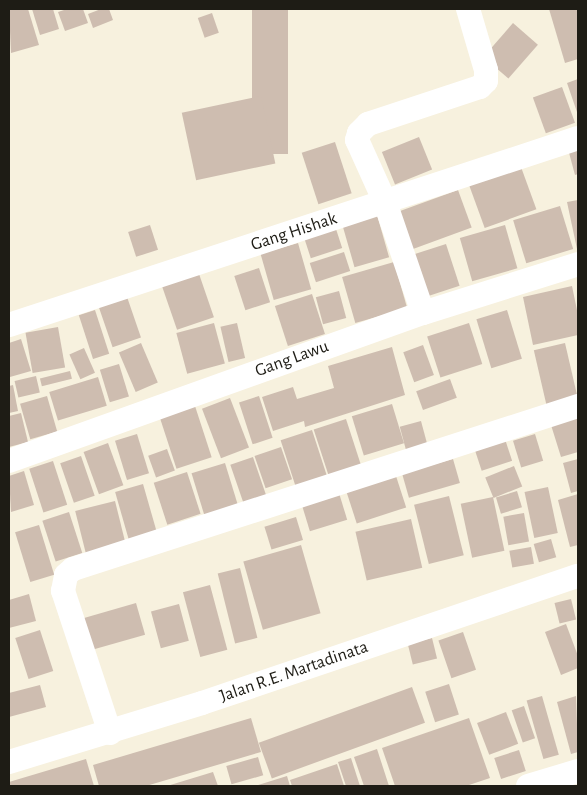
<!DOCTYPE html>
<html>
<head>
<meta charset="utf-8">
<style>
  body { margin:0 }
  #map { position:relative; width:587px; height:795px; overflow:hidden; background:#f7f1de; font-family:"Alegreya Sans",sans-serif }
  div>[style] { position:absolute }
  .building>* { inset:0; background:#cebdb0; transform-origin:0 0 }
  .minor>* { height:24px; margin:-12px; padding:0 12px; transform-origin:12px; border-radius:12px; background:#fff }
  span { translate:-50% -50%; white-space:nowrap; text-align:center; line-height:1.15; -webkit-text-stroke:4px #fff; paint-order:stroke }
  .street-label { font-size:18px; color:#1e1c15 }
  .frame { position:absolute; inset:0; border:10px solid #1e1c15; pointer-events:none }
</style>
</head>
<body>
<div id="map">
  <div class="building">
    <div style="clip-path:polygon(9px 9px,28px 9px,39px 45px,11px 53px)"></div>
    <div style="clip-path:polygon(32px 9px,53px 9px,59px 29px,40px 35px)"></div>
    <div style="clip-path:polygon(67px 9px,83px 9px,88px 23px,65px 31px,58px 12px)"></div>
    <div style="clip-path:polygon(101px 9px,109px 9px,113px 20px,93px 28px,88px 14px)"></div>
    <div style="left:252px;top:9px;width:36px;height:145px"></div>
    <div style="clip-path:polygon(549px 9px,578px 9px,578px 59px,565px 63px)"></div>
    <div style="left:212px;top:13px;width:21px;height:15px;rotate:71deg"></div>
    <div style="left:513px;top:23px;width:33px;height:45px;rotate:41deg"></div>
    <div style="clip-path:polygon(578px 79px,578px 115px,567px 83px)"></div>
    <div style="left:562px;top:87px;width:38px;height:31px;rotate:70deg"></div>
    <div style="left:261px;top:96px;width:69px;height:81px;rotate:78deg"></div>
    <div style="left:419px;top:137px;width:35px;height:40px;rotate:68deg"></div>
    <div style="left:335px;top:142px;width:54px;height:35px;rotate:72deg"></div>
    <div style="clip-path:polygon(578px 146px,578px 174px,575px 175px,568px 149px)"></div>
    <div style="left:521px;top:167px;width:45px;height:55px;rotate:70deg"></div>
    <div style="left:458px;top:190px;width:40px;height:66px;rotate:70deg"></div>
    <div style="clip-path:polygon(578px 200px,578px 249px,577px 249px,567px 202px)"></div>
    <div style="left:560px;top:206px;width:45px;height:49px;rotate:73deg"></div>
    <div style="left:377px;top:215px;width:44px;height:36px;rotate:74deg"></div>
    <div style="left:150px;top:225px;width:26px;height:23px;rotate:72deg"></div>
    <div style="left:505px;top:225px;width:45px;height:47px;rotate:74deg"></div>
    <div style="left:336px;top:229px;width:20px;height:33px;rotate:72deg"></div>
    <div style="left:298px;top:243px;width:48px;height:39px;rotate:74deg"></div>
    <div style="left:446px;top:244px;width:44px;height:36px;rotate:72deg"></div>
    <div style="left:344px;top:252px;width:20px;height:36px;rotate:72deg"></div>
    <div style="left:394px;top:262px;width:48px;height:54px;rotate:74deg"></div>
    <div style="left:197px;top:268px;width:52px;height:39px;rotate:71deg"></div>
    <div style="left:259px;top:268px;width:36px;height:26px;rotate:72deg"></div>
    <div style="clip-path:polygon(572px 286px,578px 315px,578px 335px,533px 345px,523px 297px)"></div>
    <div style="left:339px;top:291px;width:28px;height:24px;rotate:75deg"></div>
    <div style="left:126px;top:294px;width:46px;height:30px;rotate:71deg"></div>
    <div style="left:312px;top:294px;width:42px;height:39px;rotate:72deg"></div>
    <div style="left:95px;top:310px;width:46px;height:17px;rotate:72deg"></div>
    <div style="left:507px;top:310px;width:51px;height:32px;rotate:73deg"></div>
    <div style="left:214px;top:323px;width:42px;height:39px;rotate:75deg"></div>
    <div style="left:237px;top:323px;width:36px;height:17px;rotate:77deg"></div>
    <div style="left:469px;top:323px;width:43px;height:44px;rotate:72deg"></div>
    <div style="left:58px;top:327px;width:41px;height:33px;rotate:80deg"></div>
    <div style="clip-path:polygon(21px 339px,31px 371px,10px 377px,9px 343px)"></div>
    <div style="left:141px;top:343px;width:43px;height:24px;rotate:67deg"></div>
    <div style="left:565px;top:343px;width:57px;height:32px;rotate:77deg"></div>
    <div style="left:423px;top:345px;width:32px;height:21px;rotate:70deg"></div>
    <div style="clip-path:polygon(392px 347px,405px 395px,305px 427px,304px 421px,273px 431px,262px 397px,293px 387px,297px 399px,334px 388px,328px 366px)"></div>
    <div style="left:84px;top:348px;width:27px;height:16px;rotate:66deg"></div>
    <div style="left:119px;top:364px;width:34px;height:20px;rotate:73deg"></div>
    <div style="left:70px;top:371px;width:8px;height:31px;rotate:76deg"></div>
    <div style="left:36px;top:376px;width:17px;height:22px;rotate:77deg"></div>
    <div style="left:98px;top:377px;width:30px;height:51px;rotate:73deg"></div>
    <div style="left:450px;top:379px;width:20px;height:36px;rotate:70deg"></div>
    <div style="clip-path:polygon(13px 385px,18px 411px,9px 413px,9px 386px)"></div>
    <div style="left:47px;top:396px;width:37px;height:28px;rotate:74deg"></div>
    <div style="left:259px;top:396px;width:44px;height:21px;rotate:72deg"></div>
    <div style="left:230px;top:398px;width:53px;height:30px;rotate:69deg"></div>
    <div style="left:392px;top:404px;width:41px;height:42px;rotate:73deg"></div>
    <div style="left:195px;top:406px;width:54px;height:37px;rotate:72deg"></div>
    <div style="clip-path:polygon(21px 413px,28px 442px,9px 447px,9px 416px)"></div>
    <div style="clip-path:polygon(578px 417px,578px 452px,561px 457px,551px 425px)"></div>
    <div style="left:346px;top:419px;width:51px;height:34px;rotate:72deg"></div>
    <div style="left:421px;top:421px;width:27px;height:22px;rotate:75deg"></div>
    <div style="left:312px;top:430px;width:55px;height:33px;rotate:72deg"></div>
    <div style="left:137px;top:434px;width:41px;height:23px;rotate:73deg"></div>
    <div style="left:535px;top:434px;width:28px;height:23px;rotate:73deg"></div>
    <div style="left:505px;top:439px;width:23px;height:32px;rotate:72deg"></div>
    <div style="left:108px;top:443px;width:45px;height:26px;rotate:70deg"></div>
    <div style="left:281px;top:447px;width:34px;height:28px;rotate:71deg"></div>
    <div style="left:167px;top:449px;width:23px;height:20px;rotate:70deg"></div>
    <div style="left:81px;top:456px;width:42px;height:22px;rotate:71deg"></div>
    <div style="left:253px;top:457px;width:43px;height:24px;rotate:71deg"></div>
    <div style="left:453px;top:459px;width:25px;height:53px;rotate:74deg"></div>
    <div style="clip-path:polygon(578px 459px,578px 491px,571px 493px,563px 463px)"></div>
    <div style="left:53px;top:461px;width:46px;height:25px;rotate:72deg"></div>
    <div style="left:225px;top:463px;width:44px;height:35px;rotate:73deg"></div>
    <div style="left:514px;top:466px;width:22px;height:31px;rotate:68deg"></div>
    <div style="clip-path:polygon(24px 471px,34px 505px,11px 512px,9px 476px)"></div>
    <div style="left:187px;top:472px;width:44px;height:35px;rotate:72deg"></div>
    <div style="left:396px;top:476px;width:33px;height:52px;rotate:72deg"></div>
    <div style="left:143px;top:484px;width:52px;height:29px;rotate:74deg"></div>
    <div style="left:548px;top:487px;width:47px;height:24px;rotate:78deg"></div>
    <div style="left:517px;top:491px;width:17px;height:22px;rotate:73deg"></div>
    <div style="left:339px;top:493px;width:28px;height:39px;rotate:73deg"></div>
    <div style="clip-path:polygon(578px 494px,578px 545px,570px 547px,558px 500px)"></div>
    <div style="left:449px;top:496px;width:61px;height:36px;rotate:76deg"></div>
    <div style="left:493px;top:497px;width:55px;height:33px;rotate:78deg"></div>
    <div style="left:115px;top:501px;width:44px;height:41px;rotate:76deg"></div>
    <div style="left:69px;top:512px;width:43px;height:28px;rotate:72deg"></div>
    <div style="left:524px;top:513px;width:29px;height:21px;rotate:80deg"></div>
    <div style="left:296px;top:517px;width:24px;height:33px;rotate:73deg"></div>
    <div style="left:411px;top:519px;width:50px;height:57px;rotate:77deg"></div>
    <div style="left:39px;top:525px;width:52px;height:25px;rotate:73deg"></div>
    <div style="left:551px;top:539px;width:19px;height:18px;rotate:74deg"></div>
    <div style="left:301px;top:545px;width:71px;height:60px;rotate:74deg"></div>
    <div style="left:531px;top:547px;width:17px;height:22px;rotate:80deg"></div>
    <div style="left:240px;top:568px;width:72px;height:23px;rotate:76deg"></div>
    <div style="left:210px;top:585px;width:67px;height:28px;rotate:75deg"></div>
    <div style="clip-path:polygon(29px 594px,36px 621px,9px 628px,9px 600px)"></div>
    <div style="left:571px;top:599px;width:21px;height:17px;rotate:76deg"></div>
    <div style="left:136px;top:603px;width:33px;height:54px;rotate:74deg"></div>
    <div style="left:179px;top:604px;width:38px;height:29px;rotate:75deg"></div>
    <div style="clip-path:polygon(566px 624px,578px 656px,578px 668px,561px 675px,545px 632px)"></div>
    <div style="left:40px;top:630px;width:43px;height:26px;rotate:72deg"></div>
    <div style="left:463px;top:632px;width:40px;height:26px;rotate:71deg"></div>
    <div style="left:432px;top:638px;width:21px;height:25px;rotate:76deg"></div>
    <div style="left:449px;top:684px;width:32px;height:25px;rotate:72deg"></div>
    <div style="clip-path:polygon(40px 685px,46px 707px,9px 717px,9px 693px)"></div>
    <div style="left:412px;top:687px;width:38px;height:163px;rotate:70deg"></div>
    <div style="left:542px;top:696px;width:61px;height:16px;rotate:74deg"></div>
    <div style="clip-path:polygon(576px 696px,578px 752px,571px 754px,557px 702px)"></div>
    <div style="left:524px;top:706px;width:34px;height:13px;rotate:71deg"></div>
    <div style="left:506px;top:712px;width:34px;height:31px;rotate:69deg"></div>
    <div style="clip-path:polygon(251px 718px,261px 752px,146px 786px,99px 786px,93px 765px)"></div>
    <div style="clip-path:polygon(469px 718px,490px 778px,466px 786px,395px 786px,382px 748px)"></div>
    <div style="clip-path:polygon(377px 749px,389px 786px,364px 786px,354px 757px)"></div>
    <div style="left:519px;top:750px;width:22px;height:26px;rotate:72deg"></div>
    <div style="left:258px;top:757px;width:19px;height:33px;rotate:74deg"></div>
    <div style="clip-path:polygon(351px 758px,360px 786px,346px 786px,338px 762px)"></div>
    <div style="clip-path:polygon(86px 759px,94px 786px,9px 786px,9px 782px)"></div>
    <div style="clip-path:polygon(337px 764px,344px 786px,292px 786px,290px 780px)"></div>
    <div style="clip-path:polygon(213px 772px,218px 786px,167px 786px)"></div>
    <div style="clip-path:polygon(287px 776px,290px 786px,255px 786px)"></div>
  </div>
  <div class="minor">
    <div style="left:423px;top:313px;width:117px;rotate:-108.9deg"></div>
    <div style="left:385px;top:202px;width:68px;rotate:-114.3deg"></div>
    <div style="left:357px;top:140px;width:7px;rotate:-74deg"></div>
    <div style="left:359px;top:133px;width:13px;rotate:-45deg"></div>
    <div style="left:368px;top:124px;width:118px;rotate:-18.3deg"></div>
    <div style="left:480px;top:87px;width:8px;rotate:-45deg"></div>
    <div style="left:486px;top:81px;width:11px;rotate:-90deg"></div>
    <div style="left:486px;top:70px;width:64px;rotate:-106.4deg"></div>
    <div style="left:9px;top:325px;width:599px;rotate:-18.19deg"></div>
    <div style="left:9px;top:461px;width:440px;rotate:-19.7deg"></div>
    <div style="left:423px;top:313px;width:163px;rotate:-17.5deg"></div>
    <div style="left:110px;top:733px;width:150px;rotate:-108.3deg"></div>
    <div style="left:63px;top:591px;width:16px;rotate:-79deg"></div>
    <div style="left:66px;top:575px;width:9px;rotate:-41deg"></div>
    <div style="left:73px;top:569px;width:531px;rotate:-17.89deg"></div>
    <div style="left:9px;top:762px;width:202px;rotate:-17deg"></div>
    <div style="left:202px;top:703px;width:397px;rotate:-18.7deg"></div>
    <div style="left:528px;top:786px;width:52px;rotate:-16.7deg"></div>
  </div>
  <div class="street-label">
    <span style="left:294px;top:232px;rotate:-18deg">Gang Hishak</span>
    <span style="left:292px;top:359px;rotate:-20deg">Gang Lawu</span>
    <span style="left:294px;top:672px;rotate:-19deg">Jalan R.E. Martadinata</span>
  </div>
  <div class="frame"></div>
</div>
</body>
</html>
